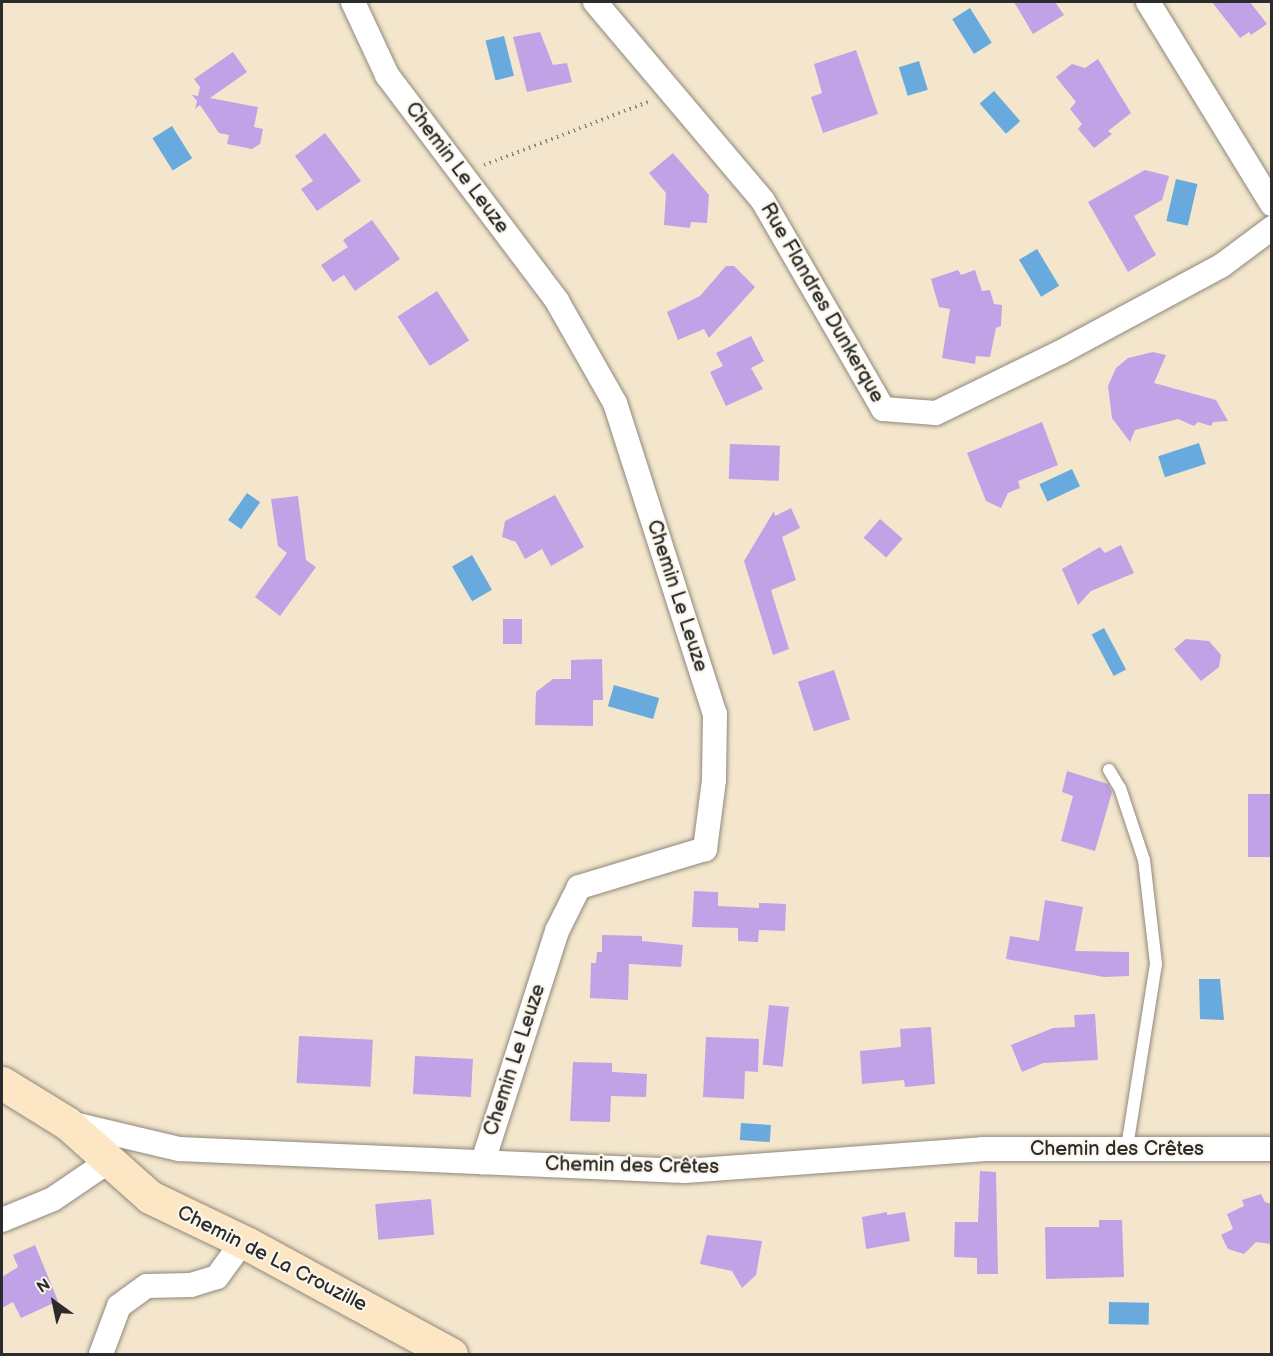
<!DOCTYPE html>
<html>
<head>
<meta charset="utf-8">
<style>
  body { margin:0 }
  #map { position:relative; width:1273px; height:1356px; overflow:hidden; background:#f3e6cc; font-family:"Balsamiq Sans",sans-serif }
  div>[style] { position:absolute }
  .water>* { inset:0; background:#68aadd; transform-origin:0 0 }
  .building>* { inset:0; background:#c0a2e6; transform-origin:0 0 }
  .path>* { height:4px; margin-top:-2px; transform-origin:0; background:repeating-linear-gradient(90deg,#8f887c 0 1.5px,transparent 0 6px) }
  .roads { filter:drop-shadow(0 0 2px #8f887c) drop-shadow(0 0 2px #8f887c) }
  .lane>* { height:12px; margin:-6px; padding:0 6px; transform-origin:6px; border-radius:6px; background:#fff }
  .street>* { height:24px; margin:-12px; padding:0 12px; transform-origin:12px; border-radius:12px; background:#fff }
  .secondary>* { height:33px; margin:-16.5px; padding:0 16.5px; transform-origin:16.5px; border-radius:16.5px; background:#fce6c4 }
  span { translate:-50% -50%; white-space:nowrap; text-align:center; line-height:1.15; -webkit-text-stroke:4.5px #fbf7ec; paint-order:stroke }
  .street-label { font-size:20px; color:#2b2b2b }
  .frame { position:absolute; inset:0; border:3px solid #2b2b2b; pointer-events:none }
  .north { position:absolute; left:24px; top:1272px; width:60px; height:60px; -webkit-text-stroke:4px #fbf7ec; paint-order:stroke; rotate:327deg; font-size:16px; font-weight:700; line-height:24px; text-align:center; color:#2b2b2b }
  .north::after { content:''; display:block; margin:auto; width:21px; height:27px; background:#2b2b2b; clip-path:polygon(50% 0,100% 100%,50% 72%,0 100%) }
</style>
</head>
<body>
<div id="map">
  <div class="water">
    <div style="left:970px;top:8px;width:41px;height:21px;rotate:58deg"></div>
    <div style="left:504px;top:36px;width:41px;height:19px;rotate:76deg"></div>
    <div style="left:919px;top:61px;width:30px;height:21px;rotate:73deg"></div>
    <div style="left:994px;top:91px;width:40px;height:19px;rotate:49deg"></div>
    <div style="left:172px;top:126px;width:38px;height:23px;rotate:58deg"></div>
    <div style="left:1176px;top:179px;width:22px;height:43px;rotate:13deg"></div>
    <div style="left:1037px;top:249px;width:43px;height:21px;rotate:59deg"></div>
    <div style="left:1199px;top:443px;width:22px;height:43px;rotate:72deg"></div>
    <div style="left:1072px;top:469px;width:19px;height:36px;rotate:65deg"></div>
    <div style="left:247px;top:493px;width:16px;height:33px;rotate:35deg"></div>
    <div style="left:472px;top:555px;width:40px;height:23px;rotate:60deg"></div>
    <div style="left:1104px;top:628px;width:47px;height:14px;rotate:62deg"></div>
    <div style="left:614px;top:685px;width:47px;height:22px;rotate:16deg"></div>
    <div style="clip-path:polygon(1199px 979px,1220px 979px,1224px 1020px,1200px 1019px)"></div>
    <div style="left:741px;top:1123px;width:30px;height:17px;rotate:4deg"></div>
    <div style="left:1109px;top:1302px;width:40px;height:22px;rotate:1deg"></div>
  </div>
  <div class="building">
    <div style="clip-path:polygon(1014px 2px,1055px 2px,1064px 15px,1033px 34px)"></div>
    <div style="clip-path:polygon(1212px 2px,1250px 2px,1267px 24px,1251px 35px,1249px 32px,1240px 38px)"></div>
    <div style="clip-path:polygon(540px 32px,553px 65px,567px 63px,572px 82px,527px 92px,513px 37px)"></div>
    <div style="clip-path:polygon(856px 50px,878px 114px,823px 133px,811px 97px,822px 93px,814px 64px)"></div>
    <div style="clip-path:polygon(233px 52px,247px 72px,210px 98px,258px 107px,254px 127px,263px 129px,260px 144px,252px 149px,227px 144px,229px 135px,219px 133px,200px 105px,195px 109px,197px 101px,192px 95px,198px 96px,200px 87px,194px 79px)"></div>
    <div style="clip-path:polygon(1098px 59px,1131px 113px,1108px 131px,1112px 134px,1094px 148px,1078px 129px,1082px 124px,1070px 109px,1076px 102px,1056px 77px,1072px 64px,1085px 68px)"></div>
    <div style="clip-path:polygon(325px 133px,361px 181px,317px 211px,301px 189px,313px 181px,295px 156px)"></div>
    <div style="clip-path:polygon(673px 153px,709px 195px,707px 223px,691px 222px,690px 228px,664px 225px,666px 193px,649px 173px)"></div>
    <div style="clip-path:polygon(1145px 170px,1169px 176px,1162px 200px,1134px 216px,1156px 255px,1128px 272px,1088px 202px)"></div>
    <div style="clip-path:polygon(372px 220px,400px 259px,355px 291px,344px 275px,333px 282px,321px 265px,348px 247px,343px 240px)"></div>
    <div style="clip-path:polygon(726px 266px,734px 266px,755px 287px,709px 338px,704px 329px,678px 340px,667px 312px,700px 296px)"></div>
    <div style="clip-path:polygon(958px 270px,961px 275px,975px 270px,982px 291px,990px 290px,994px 304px,1002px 305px,1001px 326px,996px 328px,990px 357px,976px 356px,975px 364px,942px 358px,950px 309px,939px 307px,931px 279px)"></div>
    <div style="left:437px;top:291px;width:59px;height:47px;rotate:57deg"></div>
    <div style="clip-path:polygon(751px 336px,764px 361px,751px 368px,763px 389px,726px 406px,710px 372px,723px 366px,716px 353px)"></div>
    <div style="clip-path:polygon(1153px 352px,1166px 355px,1154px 383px,1216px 400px,1228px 421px,1213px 422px,1211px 426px,1198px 422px,1194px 426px,1178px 419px,1135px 430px,1130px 442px,1112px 418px,1108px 386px,1116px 368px,1128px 358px)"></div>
    <div style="clip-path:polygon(1042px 422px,1058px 465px,1018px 481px,1020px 488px,1008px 493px,1001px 508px,986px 501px,967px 453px)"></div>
    <div style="left:730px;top:444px;width:50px;height:35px;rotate:2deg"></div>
    <div style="clip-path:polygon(555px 495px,584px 547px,551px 566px,542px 549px,525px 559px,516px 542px,502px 537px,505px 521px)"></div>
    <div style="clip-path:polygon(298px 496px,306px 560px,316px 567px,280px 616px,255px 597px,287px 553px,278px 546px,271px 499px)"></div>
    <div style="clip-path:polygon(791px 508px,800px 528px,782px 537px,796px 580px,771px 590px,789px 649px,773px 655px,744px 561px,774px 511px,775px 516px)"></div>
    <div style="left:880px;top:519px;width:30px;height:25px;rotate:41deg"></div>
    <div style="clip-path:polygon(1121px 545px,1134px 573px,1091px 591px,1078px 605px,1062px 569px,1100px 547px,1105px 553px)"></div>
    <div style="left:503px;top:619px;width:19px;height:25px"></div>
    <div style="clip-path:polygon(1186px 639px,1209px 641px,1221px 655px,1219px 667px,1201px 681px,1174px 649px)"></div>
    <div style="clip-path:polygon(602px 659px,603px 700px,593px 700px,593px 726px,535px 725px,536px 692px,553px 679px,571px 679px,571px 660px)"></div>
    <div style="left:834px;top:670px;width:52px;height:38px;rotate:72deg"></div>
    <div style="clip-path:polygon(1067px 771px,1108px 784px,1112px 792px,1095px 851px,1061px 841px,1073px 796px,1062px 792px)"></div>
    <div style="left:1272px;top:794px;width:63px;height:24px;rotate:90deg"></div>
    <div style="clip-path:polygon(694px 891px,718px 892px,718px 906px,759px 908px,759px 903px,786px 904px,785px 931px,759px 930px,758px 942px,738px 941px,738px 928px,692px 927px)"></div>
    <div style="clip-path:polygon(1045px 900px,1083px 907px,1075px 951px,1129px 952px,1129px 976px,1104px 977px,1006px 959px,1010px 936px,1039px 941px)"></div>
    <div style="clip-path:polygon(602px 935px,642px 936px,642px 941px,683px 945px,681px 967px,629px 964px,628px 1000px,590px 998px,591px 963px,596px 963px,597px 952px,602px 952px)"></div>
    <div style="left:769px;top:1005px;width:20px;height:60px;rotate:6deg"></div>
    <div style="clip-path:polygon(1095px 1014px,1098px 1060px,1043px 1063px,1022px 1072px,1011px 1045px,1053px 1028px,1075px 1027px,1074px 1015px)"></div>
    <div style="clip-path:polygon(931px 1027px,935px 1084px,905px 1087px,904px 1080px,862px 1084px,860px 1051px,901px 1047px,900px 1029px)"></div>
    <div style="left:299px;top:1036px;width:74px;height:47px;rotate:3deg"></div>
    <div style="clip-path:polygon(706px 1037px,759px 1039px,758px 1072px,745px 1071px,744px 1099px,703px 1097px)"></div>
    <div style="left:415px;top:1056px;width:58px;height:38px;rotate:3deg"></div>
    <div style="clip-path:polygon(573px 1062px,612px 1063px,612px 1072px,647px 1074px,646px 1097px,611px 1096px,610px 1122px,570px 1121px)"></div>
    <div style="clip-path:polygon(980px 1171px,996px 1172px,998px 1274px,977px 1274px,977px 1258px,954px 1257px,955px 1222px,978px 1222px)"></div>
    <div style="clip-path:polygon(1261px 1194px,1265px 1202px,1272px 1204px,1272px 1244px,1256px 1242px,1244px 1254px,1228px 1249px,1221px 1235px,1233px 1229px,1227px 1214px,1244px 1206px,1242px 1200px)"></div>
    <div style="left:431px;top:1199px;width:36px;height:56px;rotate:85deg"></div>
    <div style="clip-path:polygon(887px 1212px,887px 1215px,905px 1212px,910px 1241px,866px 1249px,862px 1217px)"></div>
    <div style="clip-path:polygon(1099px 1220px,1122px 1220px,1124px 1277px,1046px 1279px,1045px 1227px,1099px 1227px)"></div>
    <div style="clip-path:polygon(707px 1235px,762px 1241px,756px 1275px,742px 1288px,732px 1271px,700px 1264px)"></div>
    <div style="clip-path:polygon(35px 1245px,58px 1301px,21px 1318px,13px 1302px,2px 1308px,2px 1277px,18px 1267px,13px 1255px)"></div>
  </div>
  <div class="path">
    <div style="left:484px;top:165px;width:176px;rotate:-21deg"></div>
  </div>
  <div class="roads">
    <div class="lane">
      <div style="left:1109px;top:770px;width:21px;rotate:59deg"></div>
      <div style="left:1120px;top:788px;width:76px;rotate:71.6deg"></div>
      <div style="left:1144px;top:860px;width:105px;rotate:83.4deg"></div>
      <div style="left:1156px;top:964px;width:186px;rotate:99deg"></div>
    </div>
    <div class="street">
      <div style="left:353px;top:2px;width:81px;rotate:65deg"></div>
      <div style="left:387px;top:75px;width:283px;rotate:53deg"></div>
      <div style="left:557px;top:301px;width:117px;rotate:60.4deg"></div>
      <div style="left:615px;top:403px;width:327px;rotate:72.2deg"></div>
      <div style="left:715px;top:714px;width:66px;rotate:90.9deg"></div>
      <div style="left:714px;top:780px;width:70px;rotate:97.4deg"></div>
      <div style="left:705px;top:849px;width:132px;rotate:163.2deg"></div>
      <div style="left:579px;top:887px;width:49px;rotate:116.6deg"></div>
      <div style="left:557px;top:931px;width:243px;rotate:107.8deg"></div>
      <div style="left:595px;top:2px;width:260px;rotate:49.8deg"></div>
      <div style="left:763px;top:201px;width:240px;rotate:60deg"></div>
      <div style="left:883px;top:409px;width:53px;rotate:4.3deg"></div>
      <div style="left:936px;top:413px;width:139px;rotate:-26deg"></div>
      <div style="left:1061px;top:352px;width:182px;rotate:-28.3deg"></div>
      <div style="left:1221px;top:266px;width:64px;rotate:-36.7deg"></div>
      <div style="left:1148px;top:2px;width:237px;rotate:58.5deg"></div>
      <div style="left:69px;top:1123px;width:113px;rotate:13.3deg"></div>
      <div style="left:179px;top:1149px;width:506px;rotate:2.49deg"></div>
      <div style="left:685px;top:1171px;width:298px;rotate:-4.2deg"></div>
      <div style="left:982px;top:1149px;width:290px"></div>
      <div style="left:2px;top:1220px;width:55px;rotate:-22.4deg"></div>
      <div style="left:53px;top:1199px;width:68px;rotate:-34.2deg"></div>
      <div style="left:101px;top:1354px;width:51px;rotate:-69.4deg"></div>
      <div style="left:119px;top:1306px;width:34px;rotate:-36deg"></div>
      <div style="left:147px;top:1286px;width:44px;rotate:-1.3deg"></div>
      <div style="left:191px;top:1285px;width:27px;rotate:-17deg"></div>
      <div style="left:217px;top:1277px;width:41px;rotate:-54deg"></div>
      <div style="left:241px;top:1244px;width:7px"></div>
    </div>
    <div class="secondary">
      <div style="left:2px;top:1083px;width:76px;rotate:31.6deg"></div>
      <div style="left:67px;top:1123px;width:111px;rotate:41.7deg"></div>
      <div style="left:150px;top:1197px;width:109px;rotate:25.6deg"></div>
      <div style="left:248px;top:1244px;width:231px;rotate:28.5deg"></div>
    </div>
  </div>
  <div class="street-label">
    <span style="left:457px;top:168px;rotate:53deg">Chemin Le Leuze</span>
    <span style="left:822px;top:303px;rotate:60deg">Rue Flandres Dunkerque</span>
    <span style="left:677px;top:596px;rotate:72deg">Chemin Le Leuze</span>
    <span style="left:515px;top:1060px;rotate:-72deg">Chemin Le Leuze</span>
    <span style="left:1117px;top:1149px">Chemin des Crêtes</span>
    <span style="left:632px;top:1166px;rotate:1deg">Chemin des Crêtes</span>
    <span style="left:272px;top:1259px;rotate:27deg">Chemin de La Crouzille</span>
  </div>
  <div class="frame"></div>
  <div class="north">N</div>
</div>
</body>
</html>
